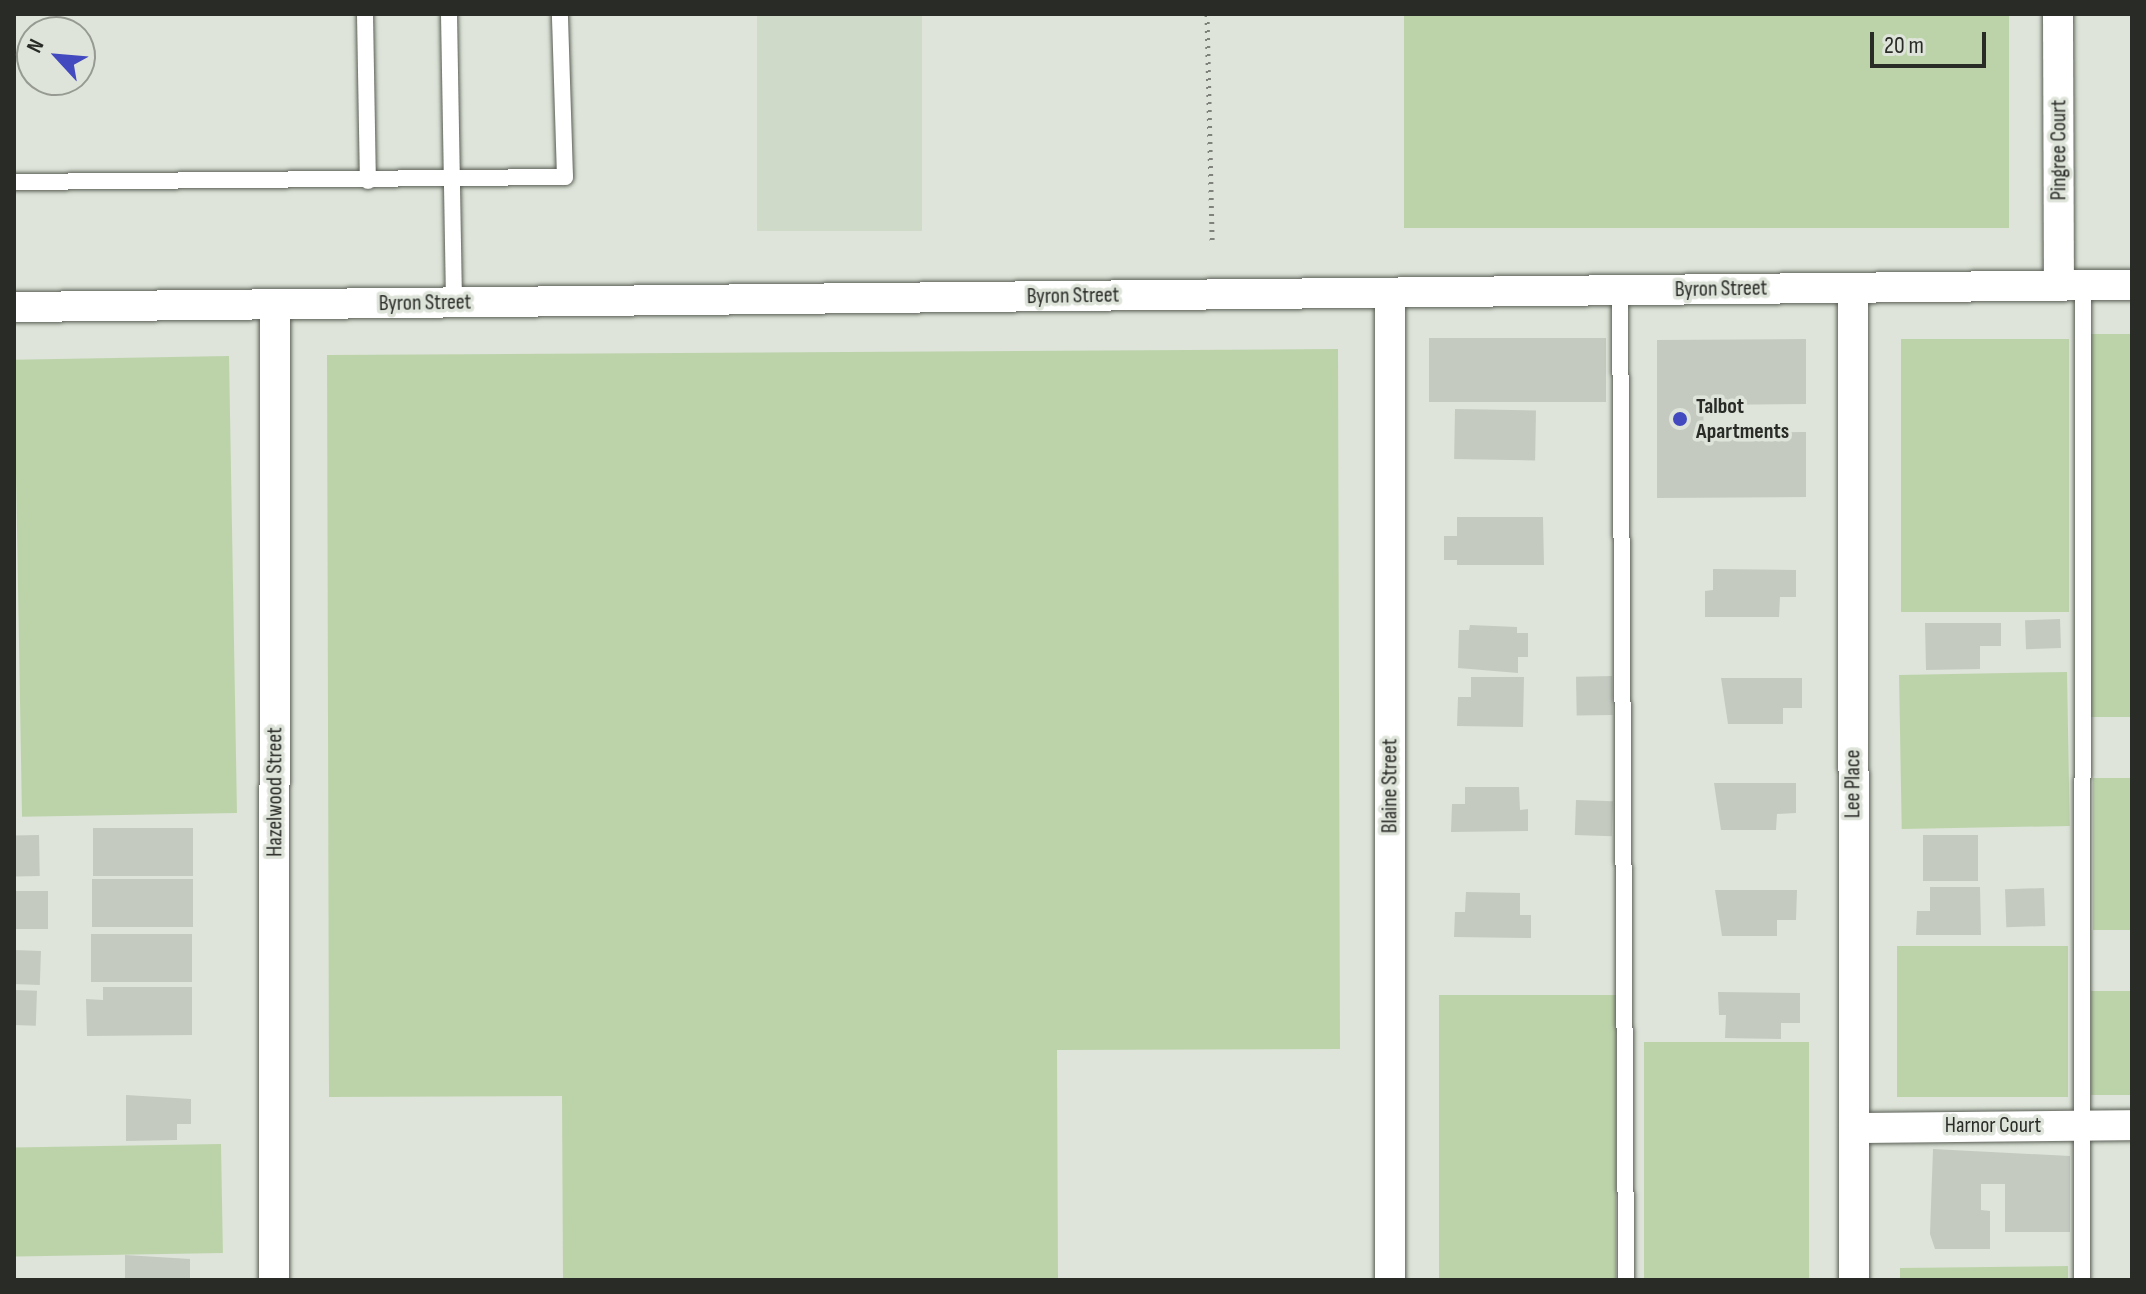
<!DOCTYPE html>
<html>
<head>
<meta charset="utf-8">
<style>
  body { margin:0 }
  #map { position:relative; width:2146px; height:1294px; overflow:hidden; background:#dee4d9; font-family:"Sofia Sans Condensed",sans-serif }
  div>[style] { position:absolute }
  .built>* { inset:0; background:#d0dac8; transform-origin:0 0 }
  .green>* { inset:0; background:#bcd3aa; transform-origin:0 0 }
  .building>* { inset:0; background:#c4cac0; transform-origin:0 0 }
  .path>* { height:5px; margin-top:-2.5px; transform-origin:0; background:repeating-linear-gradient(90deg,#7e827b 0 2px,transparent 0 8px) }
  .roads { filter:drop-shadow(0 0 2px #595e55) drop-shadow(0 0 2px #595e55) }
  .lane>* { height:16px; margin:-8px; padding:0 8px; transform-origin:8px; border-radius:8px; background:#fff }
  .street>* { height:30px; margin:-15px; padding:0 15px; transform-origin:15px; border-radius:15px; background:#fff }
  .dots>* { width:22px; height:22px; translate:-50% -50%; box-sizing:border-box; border:4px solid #dee4d9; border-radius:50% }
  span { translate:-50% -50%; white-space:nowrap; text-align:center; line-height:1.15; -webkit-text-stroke:7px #dee4d9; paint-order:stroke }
  .street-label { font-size:22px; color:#292b27 }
  .poi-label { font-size:22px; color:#292b27; font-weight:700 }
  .left { translate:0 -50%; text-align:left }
  .frame { position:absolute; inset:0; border:16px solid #292b27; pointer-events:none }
  .north { position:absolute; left:16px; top:16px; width:80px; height:80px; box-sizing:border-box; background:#dee4d9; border:2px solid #969a92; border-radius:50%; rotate:296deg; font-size:22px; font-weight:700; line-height:32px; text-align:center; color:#292b27 }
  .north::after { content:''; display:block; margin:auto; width:28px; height:36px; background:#4349be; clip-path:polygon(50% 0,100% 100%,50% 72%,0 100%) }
  .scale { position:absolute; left:1870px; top:32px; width:116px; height:36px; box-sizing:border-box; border:4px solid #292b27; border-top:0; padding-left:10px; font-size:24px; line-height:28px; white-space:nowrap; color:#292b27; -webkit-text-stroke:6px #dee4d9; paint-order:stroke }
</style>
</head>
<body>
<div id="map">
  <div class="built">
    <div style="left:757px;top:14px;width:165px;height:217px"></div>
  </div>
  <div class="green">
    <div style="left:1404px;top:14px;width:605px;height:214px"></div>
    <div style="left:2091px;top:334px;width:41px;height:383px"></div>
    <div style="left:2069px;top:339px;width:273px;height:168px;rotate:90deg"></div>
    <div style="clip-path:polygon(1338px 349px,1340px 1049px,1057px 1050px,1058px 1280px,563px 1280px,562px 1096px,329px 1097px,327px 355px)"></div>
    <div style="left:229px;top:356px;width:457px;height:215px;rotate:89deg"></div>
    <div style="left:2067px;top:672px;width:154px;height:168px;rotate:89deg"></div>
    <div style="left:2093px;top:778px;width:39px;height:152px"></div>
    <div style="left:2068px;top:946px;width:151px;height:171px;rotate:90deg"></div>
    <div style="left:2091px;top:991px;width:41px;height:104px"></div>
    <div style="left:1616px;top:995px;width:285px;height:177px;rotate:90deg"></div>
    <div style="left:1809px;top:1042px;width:238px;height:165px;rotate:90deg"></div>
    <div style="left:221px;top:1144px;width:109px;height:207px;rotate:89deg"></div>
    <div style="clip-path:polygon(2068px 1266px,2068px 1280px,1900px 1280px,1900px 1268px)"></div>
  </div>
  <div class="building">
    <div style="left:1606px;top:338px;width:64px;height:177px;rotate:90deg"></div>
    <div style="clip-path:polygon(1806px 339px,1806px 404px,1703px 405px,1704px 433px,1806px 432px,1806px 497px,1657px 498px,1657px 340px)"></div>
    <div style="left:1455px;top:409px;width:81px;height:50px;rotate:1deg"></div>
    <div style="clip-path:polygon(1457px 517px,1543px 517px,1544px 565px,1457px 565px,1457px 560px,1444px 560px,1444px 536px,1457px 536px)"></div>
    <div style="clip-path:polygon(1713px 569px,1796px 570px,1796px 597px,1780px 597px,1779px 617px,1705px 617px,1705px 591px,1713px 590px)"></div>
    <div style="left:2060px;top:619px;width:29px;height:35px;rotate:88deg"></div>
    <div style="clip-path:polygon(1925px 623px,2001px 623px,2001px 646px,1980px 646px,1980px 669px,1926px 670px)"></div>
    <div style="clip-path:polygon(1470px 625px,1517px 627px,1517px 633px,1528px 633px,1528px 657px,1518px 657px,1518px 673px,1458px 668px,1459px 630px,1469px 630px)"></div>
    <div style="left:1612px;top:676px;width:39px;height:36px;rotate:89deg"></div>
    <div style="clip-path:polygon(1471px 677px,1524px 677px,1523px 727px,1457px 726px,1458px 697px,1471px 697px)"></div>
    <div style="clip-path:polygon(1721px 678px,1802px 678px,1802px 708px,1783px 708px,1783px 724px,1728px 724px)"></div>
    <div style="clip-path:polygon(1714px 783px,1796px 783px,1796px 813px,1777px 814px,1776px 830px,1721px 830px)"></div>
    <div style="clip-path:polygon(1465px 787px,1519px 787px,1520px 810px,1528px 809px,1528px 831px,1451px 832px,1452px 804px,1465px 804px)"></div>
    <div style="left:1576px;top:800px;width:37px;height:35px;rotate:2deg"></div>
    <div style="left:93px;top:828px;width:100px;height:48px"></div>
    <div style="left:39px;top:835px;width:41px;height:25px;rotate:89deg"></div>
    <div style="left:1923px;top:835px;width:55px;height:46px"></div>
    <div style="left:193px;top:879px;width:48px;height:101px;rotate:90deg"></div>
    <div style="clip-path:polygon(1930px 887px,1980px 887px,1981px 935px,1916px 935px,1917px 911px,1930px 911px)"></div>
    <div style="left:2044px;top:888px;width:38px;height:39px;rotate:88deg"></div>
    <div style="clip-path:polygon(1715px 890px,1797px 890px,1796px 920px,1777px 920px,1777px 936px,1722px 936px)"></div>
    <div style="left:14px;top:891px;width:34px;height:38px"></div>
    <div style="clip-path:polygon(1466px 892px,1520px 893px,1520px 915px,1531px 915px,1531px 938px,1454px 937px,1455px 912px,1465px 912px)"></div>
    <div style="left:192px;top:934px;width:48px;height:101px;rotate:90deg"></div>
    <div style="left:14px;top:950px;width:27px;height:34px;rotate:2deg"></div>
    <div style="clip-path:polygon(103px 987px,192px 987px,192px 1035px,87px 1036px,86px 999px,103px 1000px)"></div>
    <div style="left:14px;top:990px;width:23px;height:35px;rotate:2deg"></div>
    <div style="clip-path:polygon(1718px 992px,1800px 993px,1800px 1023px,1781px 1023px,1781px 1039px,1725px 1038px,1726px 1015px,1719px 1015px)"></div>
    <div style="clip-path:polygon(126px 1095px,191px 1099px,191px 1124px,177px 1124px,177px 1140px,126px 1141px)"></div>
    <div style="clip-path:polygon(1933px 1149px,2070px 1156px,2070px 1232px,2005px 1232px,2005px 1184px,1981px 1184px,1981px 1210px,1990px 1211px,1990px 1249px,1935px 1249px,1930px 1234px)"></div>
    <div style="clip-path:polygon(125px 1255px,190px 1259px,190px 1280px,125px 1280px)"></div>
  </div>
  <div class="path">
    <div style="left:1207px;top:14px;width:228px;rotate:88.7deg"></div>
  </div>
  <div class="roads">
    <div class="lane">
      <div style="left:365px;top:14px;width:167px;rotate:89deg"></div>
      <div style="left:449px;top:14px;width:289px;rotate:89deg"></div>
      <div style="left:14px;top:182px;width:551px;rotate:-0.52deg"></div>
      <div style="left:565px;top:177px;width:163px;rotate:-91.8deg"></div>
      <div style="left:1620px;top:290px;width:990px;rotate:89.65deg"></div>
      <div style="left:2082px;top:1280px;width:995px;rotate:-89.94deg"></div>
    </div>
    <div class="street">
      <div style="left:2058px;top:14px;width:272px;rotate:89.8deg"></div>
      <div style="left:1853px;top:288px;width:992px;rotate:89.94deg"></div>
      <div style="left:1390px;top:293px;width:987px;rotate:90deg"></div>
      <div style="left:14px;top:307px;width:2118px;rotate:-0.6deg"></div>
      <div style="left:1854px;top:1128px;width:278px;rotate:-0.6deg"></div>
      <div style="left:274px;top:1280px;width:976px;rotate:-89.94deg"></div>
    </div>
  </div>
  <div class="dots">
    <div style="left:1680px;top:419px;background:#4349be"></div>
  </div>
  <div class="street-label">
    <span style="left:2059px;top:150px;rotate:-90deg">Pingree Court</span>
    <span style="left:1721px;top:289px;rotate:-1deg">Byron Street</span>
    <span style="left:1073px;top:296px;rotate:-1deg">Byron Street</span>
    <span style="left:425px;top:303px;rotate:-1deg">Byron Street</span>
    <span style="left:1853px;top:784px;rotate:-90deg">Lee Place</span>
    <span style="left:1390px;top:786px;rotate:-90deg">Blaine Street</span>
    <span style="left:275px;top:792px;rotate:-90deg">Hazelwood Street</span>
    <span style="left:1993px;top:1126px">Harnor Court</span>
  </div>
  <div class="poi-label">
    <span class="left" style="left:1696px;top:419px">Talbot<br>Apartments</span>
  </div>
  <div class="frame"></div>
  <div class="north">N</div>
  <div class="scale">20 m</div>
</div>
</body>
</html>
